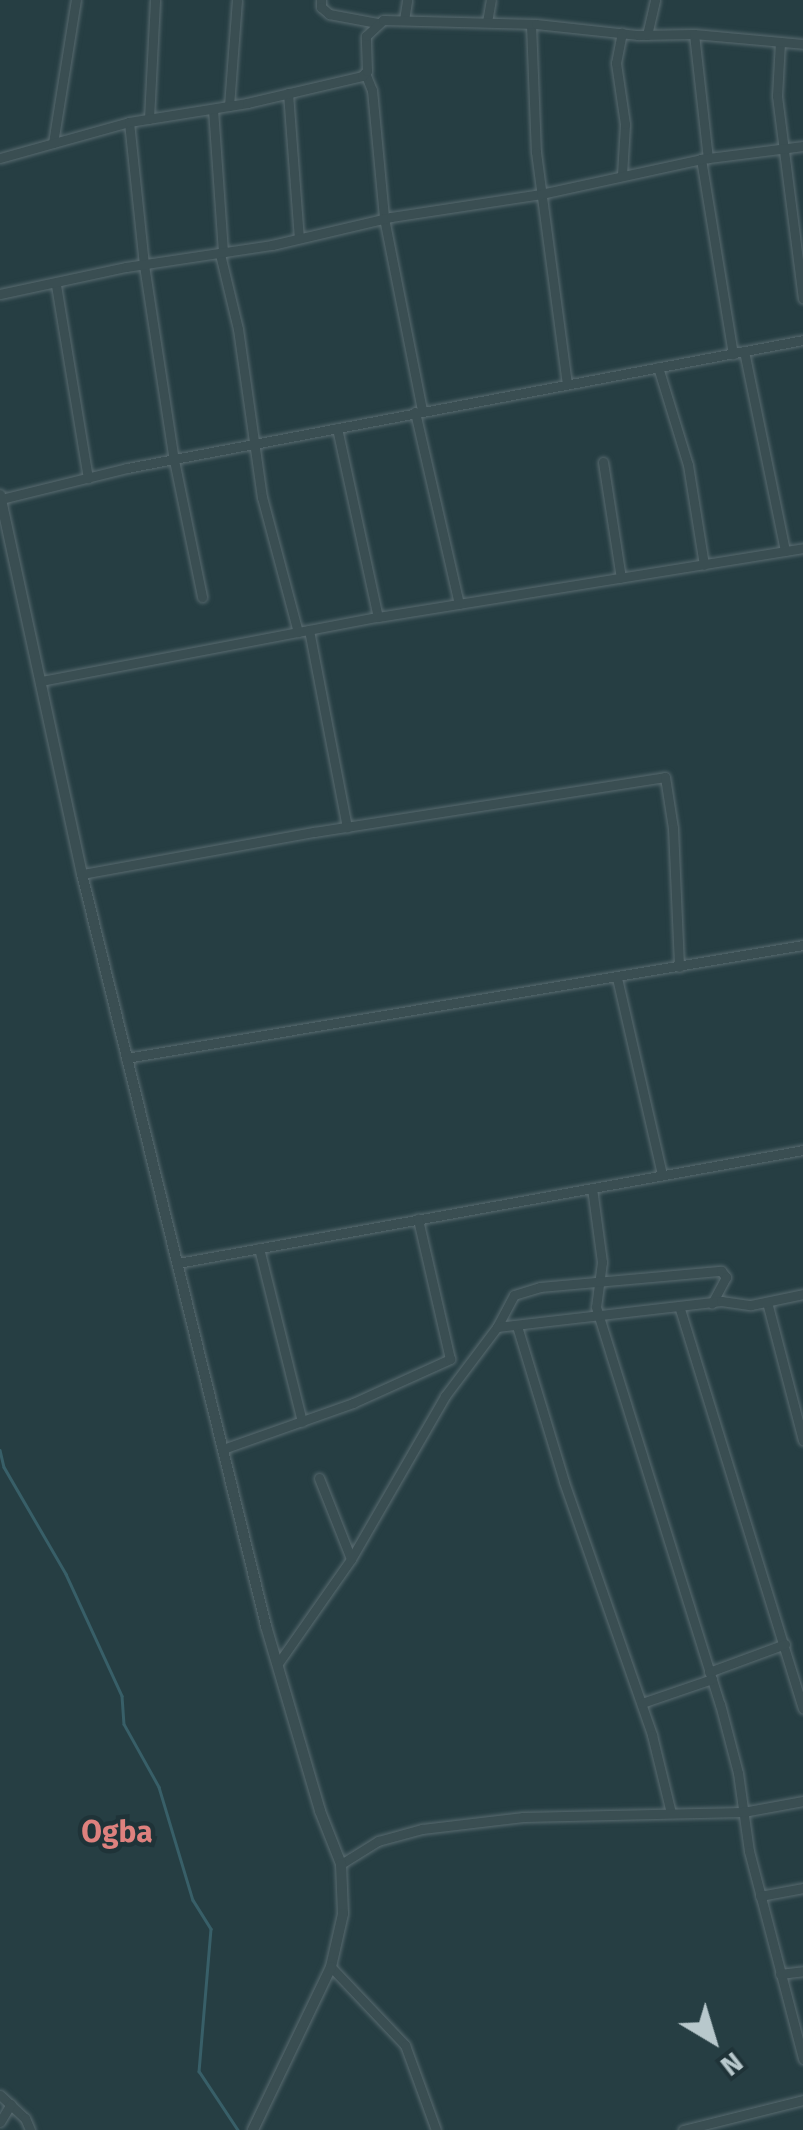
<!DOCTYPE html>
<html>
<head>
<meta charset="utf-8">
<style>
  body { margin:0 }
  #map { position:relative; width:803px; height:2130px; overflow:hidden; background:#263e43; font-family:"Fira Sans",sans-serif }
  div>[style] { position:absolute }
  .stream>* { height:2.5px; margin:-1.25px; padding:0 1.25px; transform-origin:1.25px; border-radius:1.25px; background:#385f68 }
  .roads { filter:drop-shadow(0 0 2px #596b70) drop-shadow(0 0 2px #596b70) }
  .minor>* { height:9px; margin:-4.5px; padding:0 4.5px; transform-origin:4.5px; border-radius:4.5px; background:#3a4e52 }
  .tertiary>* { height:10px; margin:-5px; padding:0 5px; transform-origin:5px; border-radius:5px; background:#3a4e52 }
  span { translate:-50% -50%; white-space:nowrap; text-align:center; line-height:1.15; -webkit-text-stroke:9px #1f3338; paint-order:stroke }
  .quarter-label { font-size:30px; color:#de817e; font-weight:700 }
  .north { position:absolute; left:663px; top:1990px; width:100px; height:100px; -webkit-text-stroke:8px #1f3338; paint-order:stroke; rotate:142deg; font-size:28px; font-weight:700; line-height:40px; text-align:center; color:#b8c8cc }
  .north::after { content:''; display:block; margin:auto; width:35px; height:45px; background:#b8c8cc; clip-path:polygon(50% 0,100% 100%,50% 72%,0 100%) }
</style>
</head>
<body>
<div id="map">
  <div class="stream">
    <div style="left:0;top:1450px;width:17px;rotate:77deg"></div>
    <div style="left:4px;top:1467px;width:124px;rotate:59.9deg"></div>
    <div style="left:66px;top:1574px;width:134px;rotate:65.3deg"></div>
    <div style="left:122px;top:1696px;width:28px;rotate:86deg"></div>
    <div style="left:124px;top:1724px;width:72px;rotate:60.9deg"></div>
    <div style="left:159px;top:1787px;width:118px;rotate:73.3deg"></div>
    <div style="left:193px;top:1900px;width:34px;rotate:58deg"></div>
    <div style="left:211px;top:1929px;width:143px;rotate:94.8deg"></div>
    <div style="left:199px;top:2071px;width:71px;rotate:56.5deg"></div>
  </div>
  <div class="roads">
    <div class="minor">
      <div style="left:321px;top:0;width:7px;rotate:90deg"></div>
      <div style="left:321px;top:7px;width:11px;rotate:41deg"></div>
      <div style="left:329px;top:14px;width:49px;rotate:10.6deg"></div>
      <div style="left:404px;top:20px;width:20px;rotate:-81deg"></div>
      <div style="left:487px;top:22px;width:22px;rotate:-80deg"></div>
      <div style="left:531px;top:24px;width:128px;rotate:87.8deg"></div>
      <div style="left:536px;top:152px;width:234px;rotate:82.4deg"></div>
      <div style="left:694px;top:34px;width:125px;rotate:83.6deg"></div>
      <div style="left:647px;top:35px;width:36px;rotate:-77deg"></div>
      <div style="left:780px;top:42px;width:54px;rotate:93.2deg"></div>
      <div style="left:777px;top:96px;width:204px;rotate:82.7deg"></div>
      <div style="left:365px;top:73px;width:18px;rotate:68deg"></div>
      <div style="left:372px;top:90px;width:129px;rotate:84.6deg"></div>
      <div style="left:384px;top:218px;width:196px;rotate:78.8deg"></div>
      <div style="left:288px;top:93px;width:145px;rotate:85.7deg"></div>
      <div style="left:229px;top:106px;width:106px;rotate:-85.7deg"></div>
      <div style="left:213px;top:109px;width:144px;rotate:86deg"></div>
      <div style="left:149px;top:119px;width:119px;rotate:-87.1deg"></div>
      <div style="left:129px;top:122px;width:144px;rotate:84deg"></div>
      <div style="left:144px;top:265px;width:197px;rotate:81.3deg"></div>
      <div style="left:174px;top:460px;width:140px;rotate:78.4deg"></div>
      <div style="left:53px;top:143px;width:145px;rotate:-80.9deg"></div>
      <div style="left:0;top:158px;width:134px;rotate:-15.6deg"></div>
      <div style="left:129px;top:122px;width:120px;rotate:-9.1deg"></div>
      <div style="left:247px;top:103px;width:118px;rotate:-13.2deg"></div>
      <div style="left:362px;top:76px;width:7px;rotate:-45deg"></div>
      <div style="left:367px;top:71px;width:35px;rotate:-92deg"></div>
      <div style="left:366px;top:36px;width:23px;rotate:-43deg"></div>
      <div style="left:383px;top:20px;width:153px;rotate:1.5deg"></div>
      <div style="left:536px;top:24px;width:103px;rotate:6.2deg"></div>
      <div style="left:638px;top:35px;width:56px;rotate:-1deg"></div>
      <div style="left:694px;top:34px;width:109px;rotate:5.2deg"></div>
      <div style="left:701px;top:159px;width:198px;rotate:80.7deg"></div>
      <div style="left:622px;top:175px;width:51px;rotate:-86.6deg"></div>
      <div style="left:625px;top:124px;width:62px;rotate:-98.4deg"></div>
      <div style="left:616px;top:63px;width:31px;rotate:-79deg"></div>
      <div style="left:220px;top:254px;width:77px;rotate:76.5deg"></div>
      <div style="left:238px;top:329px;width:170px;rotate:81.9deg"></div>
      <div style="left:262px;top:497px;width:140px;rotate:75.1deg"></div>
      <div style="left:56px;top:285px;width:196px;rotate:80.6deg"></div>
      <div style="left:0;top:294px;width:129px;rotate:-12.1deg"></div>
      <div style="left:126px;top:267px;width:148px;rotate:-8.6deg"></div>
      <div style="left:272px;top:245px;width:122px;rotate:-13.2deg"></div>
      <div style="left:391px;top:217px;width:152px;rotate:-8.7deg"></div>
      <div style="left:541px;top:194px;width:164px;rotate:-12.3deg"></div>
      <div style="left:701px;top:159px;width:103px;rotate:-7.3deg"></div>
      <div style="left:744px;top:351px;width:204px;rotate:78.4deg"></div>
      <div style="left:658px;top:367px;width:102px;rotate:73deg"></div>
      <div style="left:688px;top:465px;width:101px;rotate:80.9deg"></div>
      <div style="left:415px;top:412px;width:197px;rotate:77.1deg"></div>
      <div style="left:337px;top:428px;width:193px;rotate:77.8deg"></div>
      <div style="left:603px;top:462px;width:117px;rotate:81.2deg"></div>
      <div style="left:1px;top:499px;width:130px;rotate:-13.8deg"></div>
      <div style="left:127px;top:468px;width:688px;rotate:-10.72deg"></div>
      <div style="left:309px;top:630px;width:201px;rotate:79.1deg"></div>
      <div style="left:41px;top:681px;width:343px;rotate:-10.8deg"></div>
      <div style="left:378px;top:617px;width:431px;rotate:-9.2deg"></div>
      <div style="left:82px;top:874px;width:236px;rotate:-10.3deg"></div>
      <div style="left:314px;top:832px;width:355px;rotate:-8.9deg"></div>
      <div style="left:665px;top:777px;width:52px;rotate:81.1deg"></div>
      <div style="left:673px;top:828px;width:139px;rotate:87.5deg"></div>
      <div style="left:617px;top:978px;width:202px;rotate:77.1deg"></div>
      <div style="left:126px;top:1058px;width:686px;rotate:-9.48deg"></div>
      <div style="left:592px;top:1188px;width:75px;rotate:82.3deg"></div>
      <div style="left:602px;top:1262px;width:45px;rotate:97.6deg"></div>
      <div style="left:596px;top:1307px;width:416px;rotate:72.7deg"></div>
      <div style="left:720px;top:1704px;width:71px;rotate:75.4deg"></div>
      <div style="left:738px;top:1773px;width:79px;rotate:82deg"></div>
      <div style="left:749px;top:1851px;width:215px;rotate:75.4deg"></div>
      <div style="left:259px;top:1248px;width:179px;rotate:76.1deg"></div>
      <div style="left:178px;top:1263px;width:635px;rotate:-10.25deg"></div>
      <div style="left:767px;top:1302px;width:143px;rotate:75.4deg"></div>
      <div style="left:680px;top:1309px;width:418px;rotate:72.9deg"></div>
      <div style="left:517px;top:1326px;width:163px;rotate:73.2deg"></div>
      <div style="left:564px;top:1482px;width:268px;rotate:70.8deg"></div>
      <div style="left:652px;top:1735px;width:80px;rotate:76.3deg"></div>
      <div style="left:497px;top:1327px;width:36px;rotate:-62deg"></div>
      <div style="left:514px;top:1295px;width:27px;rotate:-17deg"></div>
      <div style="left:540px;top:1287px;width:182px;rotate:-5.1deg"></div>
      <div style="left:721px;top:1271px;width:8px;rotate:50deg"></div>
      <div style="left:726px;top:1277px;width:30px;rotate:118deg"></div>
      <div style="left:223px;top:1449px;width:138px;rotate:-19.5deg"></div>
      <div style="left:353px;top:1403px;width:107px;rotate:-24.4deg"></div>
      <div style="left:450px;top:1359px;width:144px;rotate:-102.9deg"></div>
      <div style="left:319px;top:1478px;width:87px;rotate:68.4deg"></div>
      <div style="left:279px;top:1662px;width:126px;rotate:-55deg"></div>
      <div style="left:351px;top:1559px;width:188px;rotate:-60deg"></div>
      <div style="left:445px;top:1396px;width:86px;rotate:-53deg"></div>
      <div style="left:497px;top:1327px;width:226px;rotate:-6.6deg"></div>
      <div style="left:721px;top:1301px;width:30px;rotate:8deg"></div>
      <div style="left:751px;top:1305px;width:53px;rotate:-11.9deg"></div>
      <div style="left:709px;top:1672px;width:81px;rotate:-20.2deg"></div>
      <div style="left:642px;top:1703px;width:74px;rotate:-18.9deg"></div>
      <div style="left:341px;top:1864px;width:44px;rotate:-31.9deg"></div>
      <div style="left:378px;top:1841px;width:46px;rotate:-15.3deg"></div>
      <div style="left:422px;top:1829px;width:102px;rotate:-6.8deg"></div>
      <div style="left:523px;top:1817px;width:220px;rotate:-1.3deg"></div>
      <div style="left:743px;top:1812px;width:61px;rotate:-10.4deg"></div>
      <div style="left:760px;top:1896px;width:44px;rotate:-10.5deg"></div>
      <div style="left:331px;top:1967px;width:108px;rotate:46.5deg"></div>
      <div style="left:405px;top:2045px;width:90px;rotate:70deg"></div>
      <div style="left:780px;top:1974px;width:23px;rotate:-7deg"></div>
      <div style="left:0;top:2095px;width:34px;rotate:43deg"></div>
      <div style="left:25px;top:2118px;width:13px;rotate:67deg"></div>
      <div style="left:0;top:2122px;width:21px;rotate:-59deg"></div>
      <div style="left:683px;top:2130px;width:124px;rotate:-14deg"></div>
    </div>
    <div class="tertiary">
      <div style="left:0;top:495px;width:388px;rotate:77.8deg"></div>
      <div style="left:82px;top:874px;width:774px;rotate:76.25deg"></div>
      <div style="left:266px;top:1626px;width:193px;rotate:73.7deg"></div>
      <div style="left:320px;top:1811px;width:57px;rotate:68.4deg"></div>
      <div style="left:341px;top:1864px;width:50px;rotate:87.7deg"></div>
      <div style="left:343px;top:1914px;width:54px;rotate:102.8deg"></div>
      <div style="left:331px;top:1967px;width:181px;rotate:115.6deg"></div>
    </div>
  </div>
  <div class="quarter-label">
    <span style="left:117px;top:1832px">Ogba</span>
  </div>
  <div class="north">N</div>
</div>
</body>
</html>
